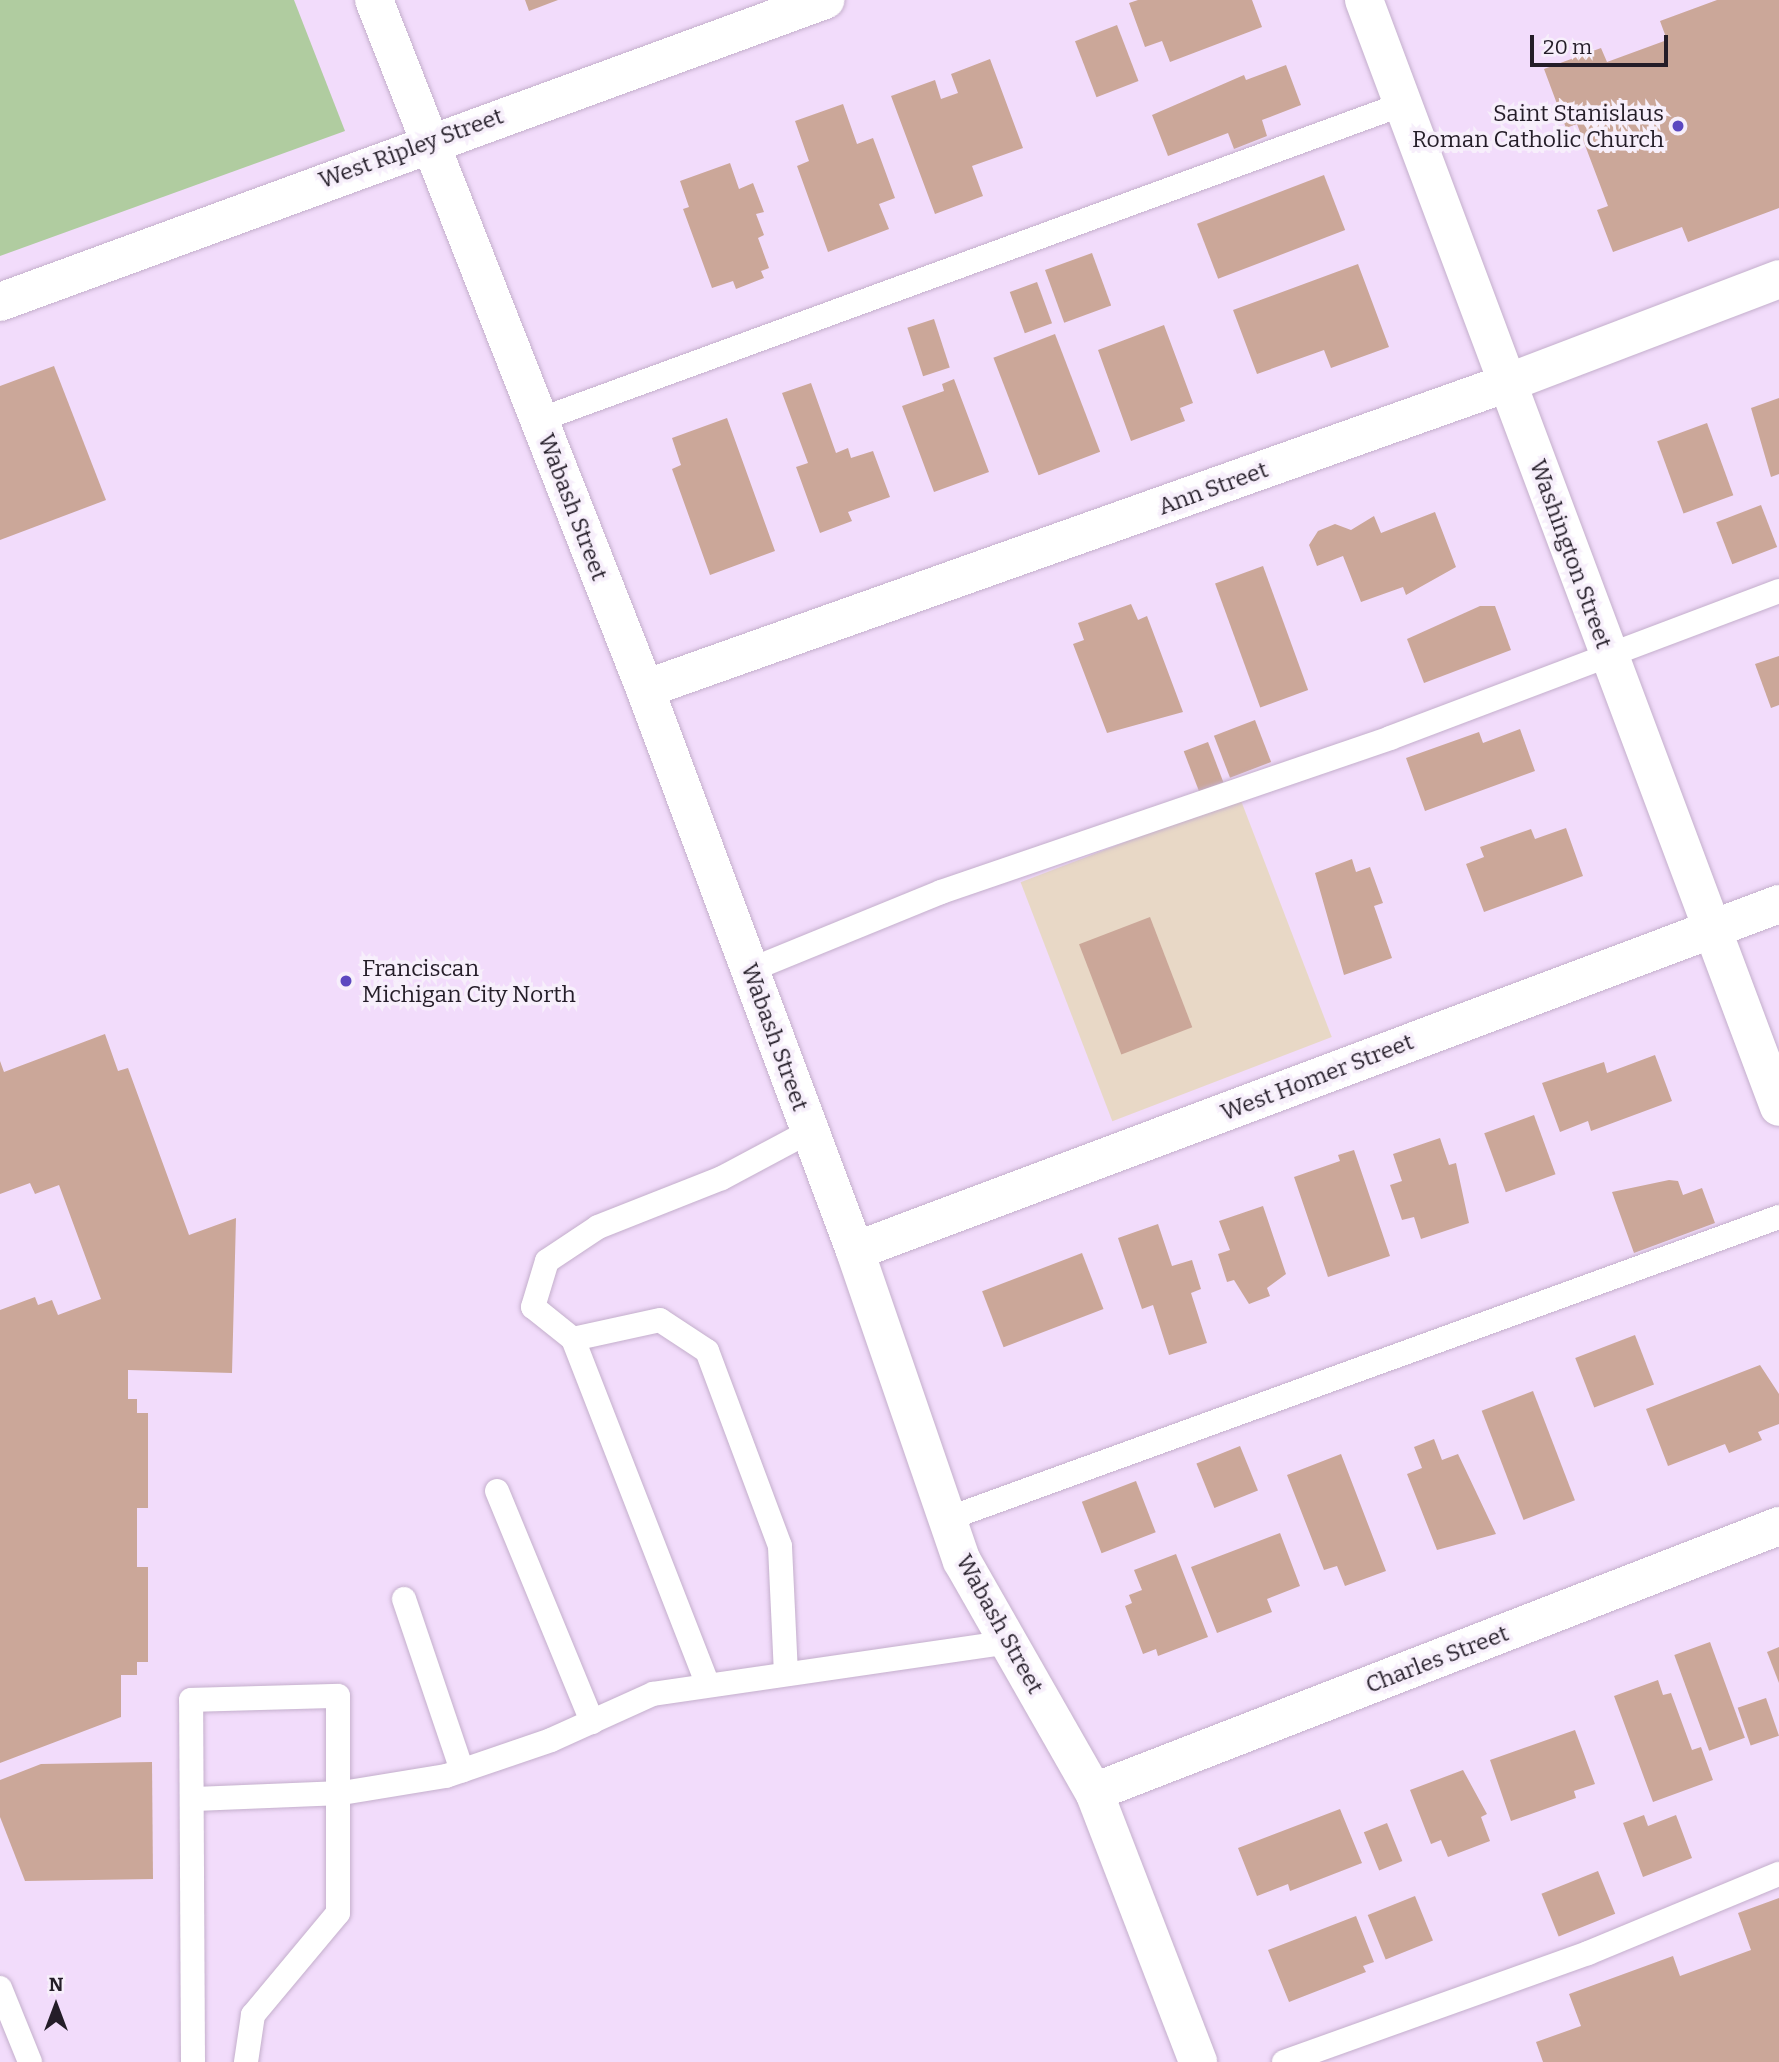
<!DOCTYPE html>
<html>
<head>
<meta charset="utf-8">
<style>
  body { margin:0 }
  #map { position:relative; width:1779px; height:2062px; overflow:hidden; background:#f2dcfb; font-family:Bitter,serif }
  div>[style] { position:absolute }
  .commercial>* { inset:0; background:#e8d8c6; transform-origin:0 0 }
  .green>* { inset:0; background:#b0cca0 }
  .building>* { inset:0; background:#cba799; transform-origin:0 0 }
  .roads { filter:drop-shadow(0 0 2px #c4afcc) drop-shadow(0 0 2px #c4afcc) }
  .service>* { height:24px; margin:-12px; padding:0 12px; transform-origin:12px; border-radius:12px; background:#fff }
  .minor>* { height:38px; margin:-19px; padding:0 19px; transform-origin:19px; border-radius:19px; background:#fff }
  .dots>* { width:19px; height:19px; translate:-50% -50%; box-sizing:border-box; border:4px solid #f7effb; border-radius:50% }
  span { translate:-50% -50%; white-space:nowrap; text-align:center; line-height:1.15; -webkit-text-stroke:7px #f7effb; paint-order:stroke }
  .poi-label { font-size:23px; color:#241d28 }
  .right { translate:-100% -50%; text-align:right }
  .left { translate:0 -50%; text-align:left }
  .street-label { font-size:23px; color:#241d28 }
  .north { position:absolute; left:21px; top:1971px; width:70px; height:70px; -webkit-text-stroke:5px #f7effb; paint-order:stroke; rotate:0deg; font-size:19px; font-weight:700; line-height:28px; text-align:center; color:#241d28 }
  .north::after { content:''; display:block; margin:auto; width:24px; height:32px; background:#241d28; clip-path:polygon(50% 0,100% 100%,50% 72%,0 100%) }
  .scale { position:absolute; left:1530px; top:35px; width:138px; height:32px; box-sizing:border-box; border:4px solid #241d28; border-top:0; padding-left:9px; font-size:21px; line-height:24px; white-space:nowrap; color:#241d28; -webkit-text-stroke:5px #f7effb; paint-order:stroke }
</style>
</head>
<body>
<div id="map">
  <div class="commercial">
    <div style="left:1240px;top:798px;width:256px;height:235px;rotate:69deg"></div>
  </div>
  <div class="green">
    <div style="clip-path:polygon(0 0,294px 0,345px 131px,0 256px)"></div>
  </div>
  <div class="building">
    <div style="clip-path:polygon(525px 0,558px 0,529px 11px)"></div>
    <div style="clip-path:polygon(1138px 0,1252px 0,1262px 27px,1170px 62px,1162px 41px,1145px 47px,1129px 3px)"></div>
    <div style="clip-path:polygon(1717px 0,1779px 0,1779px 208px,1688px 242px,1682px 227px,1613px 252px,1597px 210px,1608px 206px,1577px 124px,1566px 128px,1544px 69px,1601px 48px,1607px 62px,1667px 40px,1660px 21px)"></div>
    <div style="left:1117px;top:25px;width:60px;height:45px;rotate:69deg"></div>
    <div style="clip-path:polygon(990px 59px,1023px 148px,972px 166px,983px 196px,935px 214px,891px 96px,935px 80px,941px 99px,958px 93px,951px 74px)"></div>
    <div style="clip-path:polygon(1286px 65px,1301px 105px,1262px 120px,1267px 136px,1234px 149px,1228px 133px,1168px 156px,1152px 115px,1244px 75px,1246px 80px)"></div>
    <div style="clip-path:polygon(843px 104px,857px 144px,873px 138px,895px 198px,879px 204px,889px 229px,828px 252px,797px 166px,809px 161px,795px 121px)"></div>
    <div style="clip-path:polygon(730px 163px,739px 189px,753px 183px,764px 212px,756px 214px,764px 235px,758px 238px,769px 268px,761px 271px,764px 278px,736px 289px,733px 281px,712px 288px,683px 209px,689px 207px,680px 181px)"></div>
    <div style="left:1324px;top:175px;width:59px;height:136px;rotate:69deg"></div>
    <div style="left:1092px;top:253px;width:56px;height:50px;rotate:70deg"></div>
    <div style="clip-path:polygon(1358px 264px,1389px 347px,1331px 368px,1324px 350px,1257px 374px,1233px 310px)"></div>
    <div style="left:1037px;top:282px;width:44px;height:29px;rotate:70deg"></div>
    <div style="left:934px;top:319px;width:51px;height:28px;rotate:72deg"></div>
    <div style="clip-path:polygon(1164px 325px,1193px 403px,1180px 408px,1185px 421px,1131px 441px,1098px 350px)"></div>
    <div style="left:1055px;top:334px;width:126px;height:66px;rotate:69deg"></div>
    <div style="clip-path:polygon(54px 366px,106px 500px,0 540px,0 386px)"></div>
    <div style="clip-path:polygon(954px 379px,989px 472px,934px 492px,902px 406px,944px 391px,942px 384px)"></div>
    <div style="clip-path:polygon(811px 383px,836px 453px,848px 448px,851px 458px,873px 451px,890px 497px,848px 512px,852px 521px,820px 533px,796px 467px,808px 463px,782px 393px)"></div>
    <div style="clip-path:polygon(1779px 398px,1779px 474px,1771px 477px,1751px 408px)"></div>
    <div style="clip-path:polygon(727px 418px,775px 551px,710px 575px,672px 469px,681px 465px,672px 438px)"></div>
    <div style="left:1707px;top:423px;width:77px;height:53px;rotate:70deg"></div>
    <div style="left:1761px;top:505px;width:45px;height:48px;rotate:69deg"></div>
    <div style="clip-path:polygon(1435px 512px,1456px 567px,1406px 595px,1403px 587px,1361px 602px,1343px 556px,1317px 566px,1309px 545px,1318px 531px,1335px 524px,1351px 530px,1374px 516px,1381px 533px)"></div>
    <div style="left:1263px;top:566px;width:132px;height:51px;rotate:70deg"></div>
    <div style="clip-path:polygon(1131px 604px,1138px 620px,1147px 616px,1183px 712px,1107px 733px,1073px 644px,1084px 640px,1078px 623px)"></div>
    <div style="clip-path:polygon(1480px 606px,1495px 606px,1511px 650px,1424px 683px,1407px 639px)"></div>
    <div style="clip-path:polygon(1779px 656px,1779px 705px,1771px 708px,1755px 664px)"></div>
    <div style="left:1255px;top:720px;width:45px;height:44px;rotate:69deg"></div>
    <div style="clip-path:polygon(1520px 729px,1535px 771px,1425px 811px,1406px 758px,1479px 732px,1483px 743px)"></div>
    <div style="left:1208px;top:742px;width:43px;height:26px;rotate:69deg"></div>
    <div style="clip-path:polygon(1566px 828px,1583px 876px,1484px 912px,1466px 864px,1484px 857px,1480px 847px,1531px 829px,1535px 839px)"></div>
    <div style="clip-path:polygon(1352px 859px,1356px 872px,1370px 867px,1383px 903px,1374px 906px,1392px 958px,1344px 975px,1315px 873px)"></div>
    <div style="left:1150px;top:917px;width:118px;height:76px;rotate:69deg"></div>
    <div style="clip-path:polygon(105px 1034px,118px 1071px,128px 1068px,189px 1235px,236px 1218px,232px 1373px,128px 1370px,128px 1399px,137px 1399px,137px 1413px,148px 1413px,148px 1508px,137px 1508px,137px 1567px,148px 1567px,148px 1662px,137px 1662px,137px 1675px,121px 1675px,121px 1717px,0 1763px,0 1310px,35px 1297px,38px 1305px,52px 1300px,58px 1315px,101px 1299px,59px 1185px,35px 1194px,30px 1183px,0 1194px,0 1061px,4px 1072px)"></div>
    <div style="clip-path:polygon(1655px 1055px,1672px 1101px,1591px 1131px,1588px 1121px,1560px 1132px,1542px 1083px,1604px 1062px,1607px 1073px)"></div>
    <div style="left:1534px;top:1115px;width:63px;height:53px;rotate:70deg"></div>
    <div style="clip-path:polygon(1440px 1138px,1449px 1165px,1456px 1163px,1469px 1223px,1421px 1239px,1414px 1217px,1402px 1220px,1390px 1185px,1402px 1181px,1393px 1154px)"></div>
    <div style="clip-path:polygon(1354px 1150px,1390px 1256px,1328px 1277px,1294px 1177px,1340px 1161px,1338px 1155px)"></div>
    <div style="clip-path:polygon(1669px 1180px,1678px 1181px,1683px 1195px,1702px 1188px,1715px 1223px,1634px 1253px,1612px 1192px)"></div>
    <div style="clip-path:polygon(1263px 1206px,1286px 1274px,1267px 1288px,1270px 1296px,1249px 1304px,1234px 1280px,1227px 1282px,1218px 1254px,1230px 1250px,1219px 1221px)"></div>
    <div style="clip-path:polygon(1158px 1224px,1172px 1266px,1192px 1260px,1201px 1289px,1191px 1293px,1207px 1343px,1169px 1355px,1153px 1305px,1142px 1309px,1118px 1238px)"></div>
    <div style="left:1082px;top:1253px;width:60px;height:107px;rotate:69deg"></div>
    <div style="left:1635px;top:1335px;width:53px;height:64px;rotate:69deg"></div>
    <div style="clip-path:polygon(1760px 1365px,1779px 1394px,1779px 1424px,1758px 1432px,1762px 1440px,1729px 1453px,1725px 1444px,1668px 1466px,1646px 1409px)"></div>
    <div style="left:1533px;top:1391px;width:117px;height:55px;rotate:69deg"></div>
    <div style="clip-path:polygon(1434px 1439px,1442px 1460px,1458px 1454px,1496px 1534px,1437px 1550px,1407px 1474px,1422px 1468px,1414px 1447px)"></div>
    <div style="left:1240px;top:1446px;width:48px;height:47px;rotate:68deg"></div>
    <div style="clip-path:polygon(1341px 1454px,1386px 1571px,1345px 1586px,1337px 1566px,1324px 1570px,1287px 1475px)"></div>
    <div style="left:1136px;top:1481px;width:55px;height:58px;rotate:69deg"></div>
    <div style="clip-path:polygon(1280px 1533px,1300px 1586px,1267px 1599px,1272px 1612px,1217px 1633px,1191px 1567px)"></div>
    <div style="clip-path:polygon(1176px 1554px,1208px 1637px,1158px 1656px,1156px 1649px,1143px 1654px,1125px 1606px,1132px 1603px,1129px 1595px,1142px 1590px,1134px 1570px)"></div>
    <div style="left:1710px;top:1642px;width:102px;height:38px;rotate:70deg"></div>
    <div style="clip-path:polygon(1779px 1647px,1779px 1683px,1767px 1652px)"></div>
    <div style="clip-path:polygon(1658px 1680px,1663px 1695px,1671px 1693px,1692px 1750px,1701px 1747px,1713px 1780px,1653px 1802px,1614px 1696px)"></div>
    <div style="left:1766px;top:1698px;width:40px;height:30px;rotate:71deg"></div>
    <div style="clip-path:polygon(1575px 1730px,1595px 1784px,1574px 1791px,1576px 1798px,1511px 1821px,1490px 1760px)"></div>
    <div style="clip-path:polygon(152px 1762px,153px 1879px,25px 1881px,0 1817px,0 1780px,41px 1764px)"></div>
    <div style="clip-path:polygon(1463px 1770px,1487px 1814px,1481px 1817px,1490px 1841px,1448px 1857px,1441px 1840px,1431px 1844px,1410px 1790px)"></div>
    <div style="clip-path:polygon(1340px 1809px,1362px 1863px,1290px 1891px,1288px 1884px,1257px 1896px,1238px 1848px)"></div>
    <div style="clip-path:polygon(1644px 1815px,1648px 1826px,1676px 1815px,1692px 1858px,1643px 1877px,1623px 1823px)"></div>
    <div style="left:1387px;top:1823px;width:41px;height:25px;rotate:68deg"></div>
    <div style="left:1598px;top:1871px;width:46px;height:61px;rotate:68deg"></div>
    <div style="left:1415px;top:1896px;width:48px;height:51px;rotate:68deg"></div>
    <div style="clip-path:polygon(1779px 1898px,1779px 2062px,1543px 2062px,1536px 2042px,1581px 2026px,1569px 1994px,1673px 1956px,1680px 1976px,1751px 1950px,1738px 1913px)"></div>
    <div style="clip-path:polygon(1356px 1916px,1374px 1962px,1363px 1966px,1366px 1972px,1289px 2002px,1268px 1950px)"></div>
  </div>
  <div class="roads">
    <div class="service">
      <div style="left:539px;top:420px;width:920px;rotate:-20.09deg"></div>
      <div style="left:750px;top:970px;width:206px;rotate:-22.2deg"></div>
      <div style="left:941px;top:892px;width:475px;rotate:-18.9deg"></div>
      <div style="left:1390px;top:738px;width:416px;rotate:-20.7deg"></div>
      <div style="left:573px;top:1339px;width:371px;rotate:68.7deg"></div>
      <div style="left:497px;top:1491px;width:250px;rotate:67.6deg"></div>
      <div style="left:947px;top:1519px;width:885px;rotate:-19.95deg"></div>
      <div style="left:404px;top:1599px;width:181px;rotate:71.3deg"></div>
      <div style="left:786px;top:1674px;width:128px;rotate:-92.7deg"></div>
      <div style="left:780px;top:1546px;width:208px;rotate:-110.5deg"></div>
      <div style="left:707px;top:1351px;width:56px;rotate:-146.6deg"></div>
      <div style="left:660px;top:1320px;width:89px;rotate:167.7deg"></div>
      <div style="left:573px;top:1339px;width:51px;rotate:-141.3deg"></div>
      <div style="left:533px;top:1307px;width:48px;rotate:-73.1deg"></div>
      <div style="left:547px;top:1261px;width:61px;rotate:-33.7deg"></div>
      <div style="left:598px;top:1227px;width:133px;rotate:-21.6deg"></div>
      <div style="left:722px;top:1178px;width:100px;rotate:-28.1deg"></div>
      <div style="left:195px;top:1799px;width:147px;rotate:-2.3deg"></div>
      <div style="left:342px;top:1793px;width:105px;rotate:-9.3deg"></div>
      <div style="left:446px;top:1776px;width:111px;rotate:-18.9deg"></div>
      <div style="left:551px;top:1740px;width:112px;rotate:-24.3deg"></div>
      <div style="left:653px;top:1694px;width:360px;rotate:-8.3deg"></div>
      <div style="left:0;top:1988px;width:80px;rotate:67.9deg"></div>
      <div style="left:193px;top:2062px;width:362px;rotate:-90.3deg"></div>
      <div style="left:191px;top:1700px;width:147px;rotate:-1.6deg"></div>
      <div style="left:338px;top:1696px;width:217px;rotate:90deg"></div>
      <div style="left:338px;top:1913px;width:133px;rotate:129.8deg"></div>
      <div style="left:253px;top:2015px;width:48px;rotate:98.5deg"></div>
      <div style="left:1284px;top:2062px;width:323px;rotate:-19.7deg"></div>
      <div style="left:1588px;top:1953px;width:207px;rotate:-22.5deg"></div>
    </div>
    <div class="minor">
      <div style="left:374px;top:0;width:740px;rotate:68.53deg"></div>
      <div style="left:645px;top:689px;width:600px;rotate:69.51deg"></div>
      <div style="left:855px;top:1251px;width:328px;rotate:71deg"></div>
      <div style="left:962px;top:1561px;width:266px;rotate:60.3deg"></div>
      <div style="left:1094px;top:1792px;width:289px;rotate:68.9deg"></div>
      <div style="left:1364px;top:0;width:1182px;rotate:69.45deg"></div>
      <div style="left:0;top:302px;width:879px;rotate:-20.11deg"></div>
      <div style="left:645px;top:689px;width:915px;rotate:-19.54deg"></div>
      <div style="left:1507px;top:383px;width:291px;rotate:-20.9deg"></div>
      <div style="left:855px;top:1251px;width:987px;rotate:-20.58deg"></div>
      <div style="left:1094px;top:1792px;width:735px;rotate:-21.22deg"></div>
    </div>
  </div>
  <div class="dots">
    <div style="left:1678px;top:126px;background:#5c48c0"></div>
    <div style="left:346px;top:981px;background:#5c48c0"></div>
  </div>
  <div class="poi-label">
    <span class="right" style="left:1664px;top:126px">Saint Stanislaus<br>Roman Catholic Church</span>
    <span class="left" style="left:362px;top:981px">Franciscan<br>Michigan City North</span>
  </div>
  <div class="street-label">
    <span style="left:411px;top:148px;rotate:-20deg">West Ripley Street</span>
    <span style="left:1213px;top:488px;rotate:-20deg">Ann Street</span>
    <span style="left:573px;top:507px;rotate:69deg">Wabash Street</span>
    <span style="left:1571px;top:554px;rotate:70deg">Washington Street</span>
    <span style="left:775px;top:1037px;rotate:70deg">Wabash Street</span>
    <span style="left:1317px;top:1077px;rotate:-21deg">West Homer Street</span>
    <span style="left:1000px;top:1624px;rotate:61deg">Wabash Street</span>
    <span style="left:1437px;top:1659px;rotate:-21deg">Charles Street</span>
  </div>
  <div class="north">N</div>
  <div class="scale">20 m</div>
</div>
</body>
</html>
